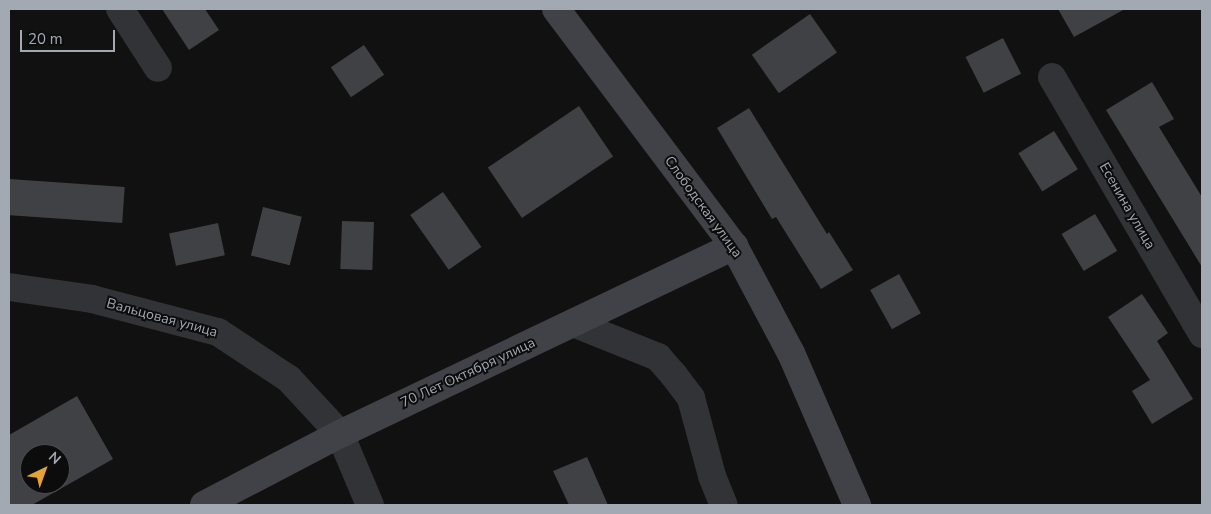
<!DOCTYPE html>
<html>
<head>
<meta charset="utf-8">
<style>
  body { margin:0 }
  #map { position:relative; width:1211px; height:514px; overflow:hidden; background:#111112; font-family:"Nunito Sans",sans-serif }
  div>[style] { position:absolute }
  .building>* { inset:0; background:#404145; transform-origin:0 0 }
  .street>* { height:28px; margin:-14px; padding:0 14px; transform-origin:14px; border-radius:14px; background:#323337 }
  .secondary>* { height:28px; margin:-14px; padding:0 14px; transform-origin:14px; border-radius:14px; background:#404247 }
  span { translate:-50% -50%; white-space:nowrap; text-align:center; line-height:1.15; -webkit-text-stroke:4px #0c0c0d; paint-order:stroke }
  .street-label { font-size:14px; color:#a3a9b2 }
  .frame { position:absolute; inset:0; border:10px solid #a3a9b2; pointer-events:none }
  .north { position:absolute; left:20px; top:444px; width:50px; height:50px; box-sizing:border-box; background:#0c0c0d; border:1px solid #484b4f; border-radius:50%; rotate:42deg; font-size:14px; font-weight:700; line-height:20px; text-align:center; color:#a3a9b2 }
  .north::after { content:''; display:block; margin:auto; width:18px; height:22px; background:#e5a336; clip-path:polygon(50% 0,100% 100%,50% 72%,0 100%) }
  .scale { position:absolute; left:20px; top:30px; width:95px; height:22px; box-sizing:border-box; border:2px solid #a3a9b2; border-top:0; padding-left:6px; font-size:15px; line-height:18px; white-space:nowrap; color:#a3a9b2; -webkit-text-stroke:4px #0c0c0d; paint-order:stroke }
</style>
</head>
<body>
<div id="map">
  <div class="building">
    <div style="clip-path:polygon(162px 9px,205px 9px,219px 30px,189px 50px)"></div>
    <div style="clip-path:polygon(1058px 9px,1125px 9px,1074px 37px)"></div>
    <div style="left:810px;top:14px;width:47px;height:71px;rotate:55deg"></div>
    <div style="left:1003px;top:38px;width:40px;height:42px;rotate:63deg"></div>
    <div style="left:364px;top:45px;width:36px;height:40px;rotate:56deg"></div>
    <div style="clip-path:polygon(1152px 82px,1174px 119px,1159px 127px,1202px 197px,1202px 267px,1106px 110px)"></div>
    <div style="left:579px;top:106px;width:61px;height:110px;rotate:56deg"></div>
    <div style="clip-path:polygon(749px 108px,827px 234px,829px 232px,853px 270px,821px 289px,776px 217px,772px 219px,717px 128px)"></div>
    <div style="left:1054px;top:131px;width:45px;height:42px;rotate:58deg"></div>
    <div style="left:9px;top:179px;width:116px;height:36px;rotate:4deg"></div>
    <div style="left:443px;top:192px;width:67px;height:40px;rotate:55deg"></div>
    <div style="left:263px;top:207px;width:40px;height:50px;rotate:14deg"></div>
    <div style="left:1095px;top:214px;width:43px;height:39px;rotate:59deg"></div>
    <div style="left:342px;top:221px;width:32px;height:48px;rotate:2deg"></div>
    <div style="left:218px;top:223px;width:33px;height:50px;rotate:78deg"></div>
    <div style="left:899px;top:274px;width:45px;height:33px;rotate:61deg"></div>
    <div style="clip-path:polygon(1142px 294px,1168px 333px,1157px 341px,1193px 399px,1152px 424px,1132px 391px,1150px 380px,1108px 317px)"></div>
    <div style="clip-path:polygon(evenodd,77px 396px,113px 459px,32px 505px,9px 505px,9px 435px,77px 396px,30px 454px,60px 454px,60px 484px,30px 484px,30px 454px)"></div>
    <div style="clip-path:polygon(587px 457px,608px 505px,569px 505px,553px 471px)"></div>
  </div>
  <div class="street">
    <div style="left:120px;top:9px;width:70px;rotate:57.2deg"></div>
    <div style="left:1052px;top:77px;width:298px;rotate:59.7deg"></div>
    <div style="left:9px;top:287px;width:84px;rotate:8.2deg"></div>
    <div style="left:92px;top:299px;width:130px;rotate:14.7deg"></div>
    <div style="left:218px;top:332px;width:85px;rotate:33.5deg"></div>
    <div style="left:289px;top:379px;width:75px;rotate:47.2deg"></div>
    <div style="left:340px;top:434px;width:77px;rotate:67.1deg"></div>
    <div style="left:573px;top:323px;width:92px;rotate:21.8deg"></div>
    <div style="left:658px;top:357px;width:23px;rotate:49deg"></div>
    <div style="left:673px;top:374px;width:30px;rotate:53deg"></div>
    <div style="left:691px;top:398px;width:81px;rotate:74.9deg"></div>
    <div style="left:712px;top:476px;width:31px;rotate:68deg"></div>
  </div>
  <div class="secondary">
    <div style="left:556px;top:9px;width:296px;rotate:53.1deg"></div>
    <div style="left:734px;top:246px;width:121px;rotate:62deg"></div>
    <div style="left:791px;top:353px;width:166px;rotate:66.5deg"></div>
    <div style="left:204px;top:505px;width:153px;rotate:-27.6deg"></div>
    <div style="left:340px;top:434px;width:437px;rotate:-25.5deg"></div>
  </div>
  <div class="street-label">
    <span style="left:1127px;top:206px;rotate:60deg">Есенина улица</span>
    <span style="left:703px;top:207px;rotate:54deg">Слободская улица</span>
    <span style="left:162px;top:318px;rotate:15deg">Вальцовая улица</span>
    <span style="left:468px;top:373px;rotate:-25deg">70 Лет Октября улица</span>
  </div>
  <div class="frame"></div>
  <div class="north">N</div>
  <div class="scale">20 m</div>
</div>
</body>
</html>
